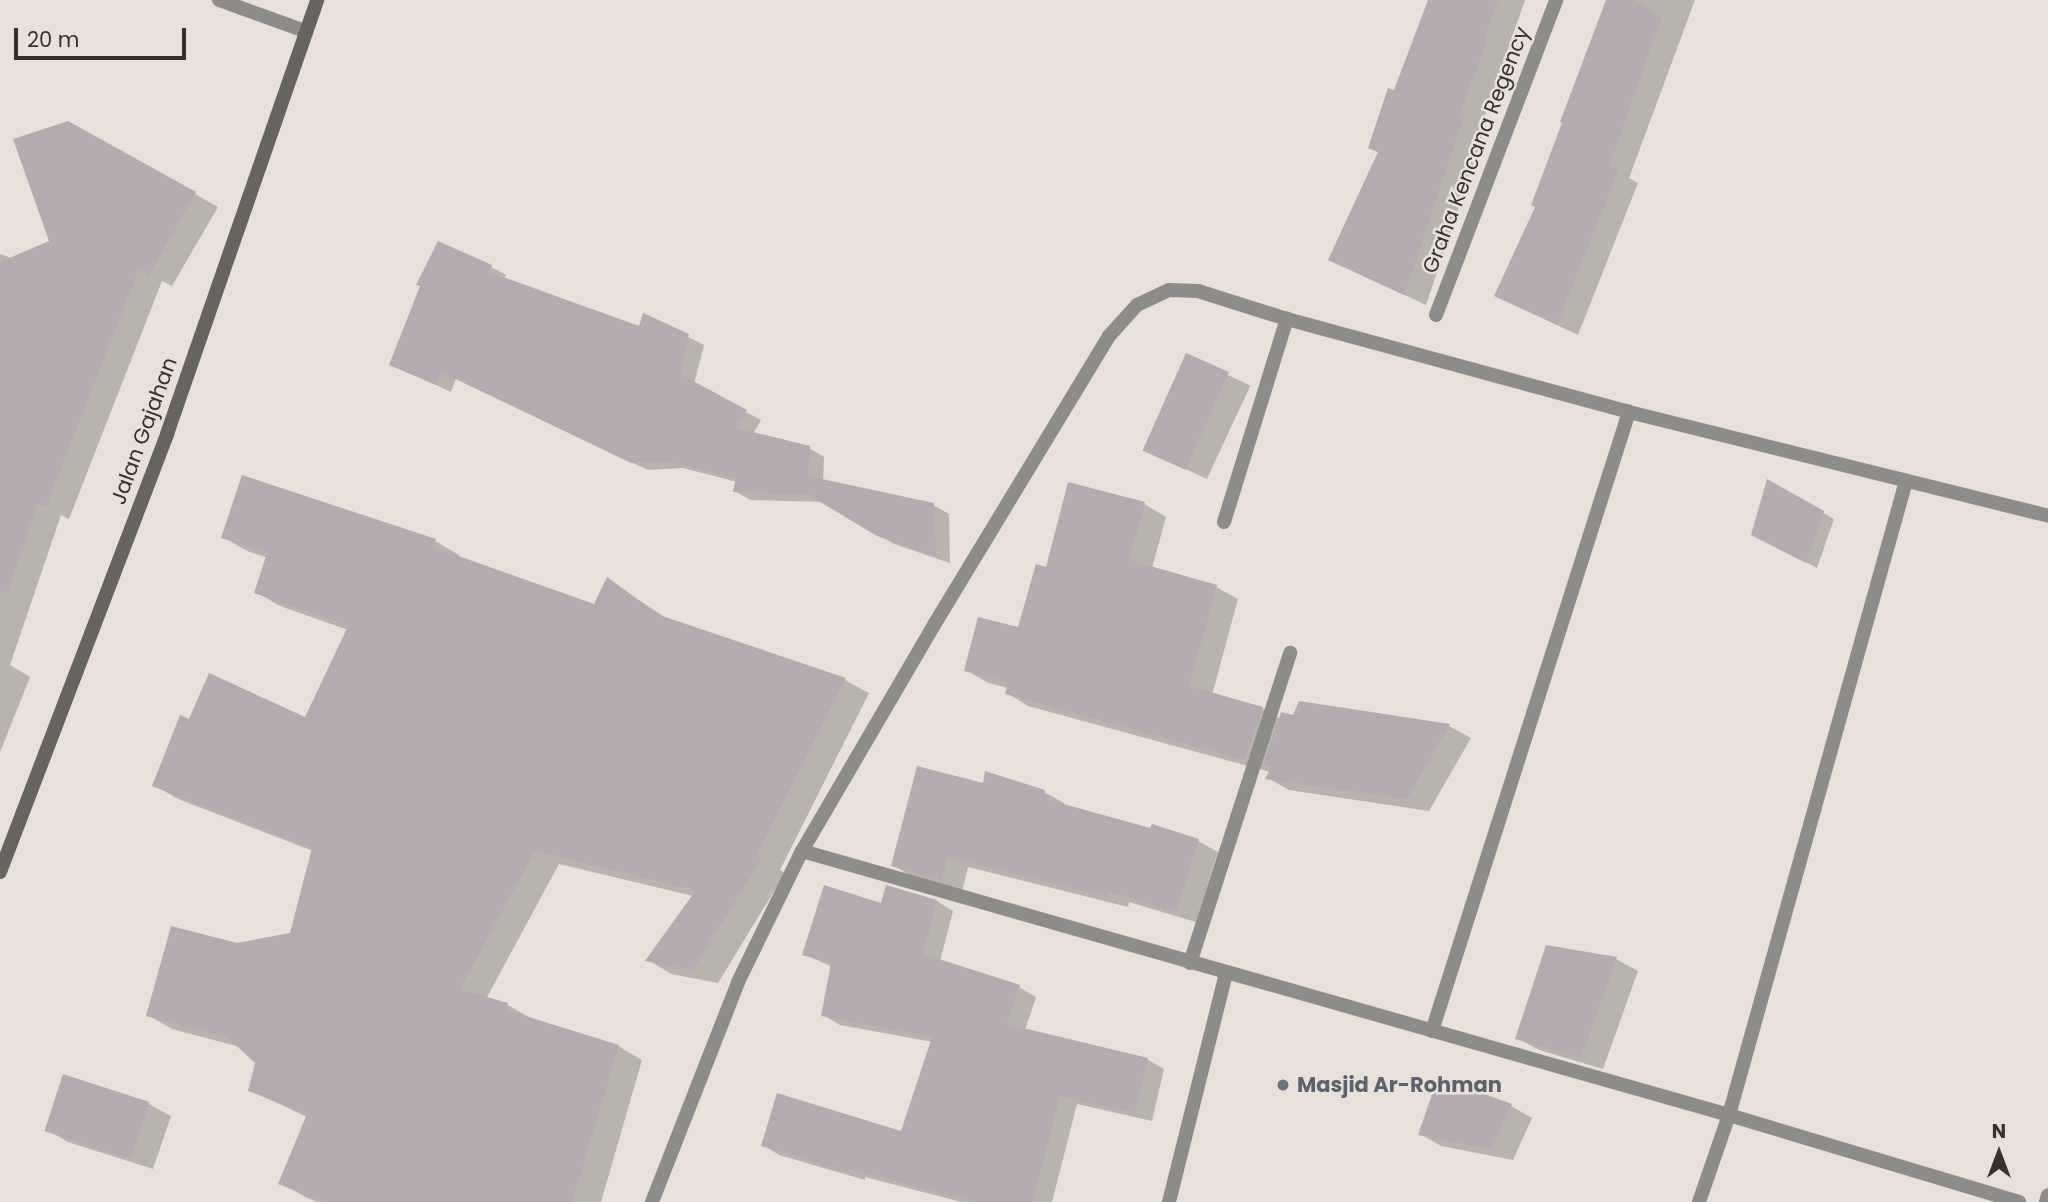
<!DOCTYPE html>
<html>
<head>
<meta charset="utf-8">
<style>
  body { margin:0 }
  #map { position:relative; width:2048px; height:1202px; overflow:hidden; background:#e8e0d9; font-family:Poppins,sans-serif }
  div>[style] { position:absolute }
  .shadow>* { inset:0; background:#0003; transform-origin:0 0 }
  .building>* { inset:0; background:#b4aaaf; transform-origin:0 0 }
  .street>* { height:14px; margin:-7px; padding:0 7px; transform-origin:7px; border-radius:7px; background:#8e8c88 }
  .secondary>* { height:14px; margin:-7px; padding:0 7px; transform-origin:7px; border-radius:7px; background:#67635e }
  .dots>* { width:19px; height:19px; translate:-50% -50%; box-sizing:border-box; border:4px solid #e8e0d9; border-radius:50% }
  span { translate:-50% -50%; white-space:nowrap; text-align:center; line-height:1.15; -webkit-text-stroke:5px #e8e0d9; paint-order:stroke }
  .street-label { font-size:21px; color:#34312e }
  .worship-label { font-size:21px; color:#5b616d; font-weight:700 }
  .left { translate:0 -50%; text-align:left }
  .north { position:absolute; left:1964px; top:1118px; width:70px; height:70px; -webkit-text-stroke:5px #e8e0d9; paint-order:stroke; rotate:0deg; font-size:19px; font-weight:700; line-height:28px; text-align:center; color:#34312e }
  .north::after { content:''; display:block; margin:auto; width:24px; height:32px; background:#34312e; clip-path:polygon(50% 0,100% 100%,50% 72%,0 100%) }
  .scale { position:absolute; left:14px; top:28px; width:172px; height:32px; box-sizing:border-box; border:4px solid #34312e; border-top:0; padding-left:9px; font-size:21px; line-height:24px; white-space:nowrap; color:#34312e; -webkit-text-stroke:5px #e8e0d9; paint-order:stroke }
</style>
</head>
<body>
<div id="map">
  <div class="shadow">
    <div style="clip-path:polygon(1430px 0,1525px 0,1481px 127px,1485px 129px,1426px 305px,1330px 260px,1380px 153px,1370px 148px,1395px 92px)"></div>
    <div style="clip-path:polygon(1608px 0,1695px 0,1629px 178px,1638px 183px,1578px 335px,1496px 296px,1537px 206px)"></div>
    <div style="clip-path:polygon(68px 123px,218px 207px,172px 286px,162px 281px,69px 519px,61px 515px,10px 665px,30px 677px,0 752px,0 254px,63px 276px)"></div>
    <div style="clip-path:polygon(491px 267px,506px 275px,504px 279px,640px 328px,644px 315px,704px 345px,694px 384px,761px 420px,753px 434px,809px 448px,824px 457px,823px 481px,933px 505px,949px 514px,950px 563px,894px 544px,823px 502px,750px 500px,735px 491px,737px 482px,683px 468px,648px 470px,456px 379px,451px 392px,391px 364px)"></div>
    <div style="left:1187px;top:356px;width:70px;height:103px;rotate:25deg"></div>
    <div style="clip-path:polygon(1768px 481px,1834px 519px,1817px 568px,1764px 540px)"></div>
    <div style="clip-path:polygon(1144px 504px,1166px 517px,1152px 568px,1216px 587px,1238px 599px,1212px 695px,1262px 708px,1281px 719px,1294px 717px,1300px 703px,1449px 726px,1471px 738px,1429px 811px,1289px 790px,1268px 778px,1270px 772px,1028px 706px,1007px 693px,1008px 688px,988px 683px,966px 670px,1019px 629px,1047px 569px)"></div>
    <div style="clip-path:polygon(223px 537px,435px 541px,459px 555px,458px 558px,595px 606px,608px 580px,668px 619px,845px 680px,869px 693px,780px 870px,785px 873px,718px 983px,671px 974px,648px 960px,693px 896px,559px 864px,486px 999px,508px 1005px,532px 1019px,618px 1046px,642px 1060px,601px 1202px,317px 1202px,305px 1197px,281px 1183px,307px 1117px,250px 1090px,257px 1062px,240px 1047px,172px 1029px,148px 1015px,237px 945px,291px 935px,313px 851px,178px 799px,154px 785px,190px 721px,306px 719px,348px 630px,280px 606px,256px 592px,268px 558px,247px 551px)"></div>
    <div style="clip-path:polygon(984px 785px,1044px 792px,1064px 803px,1063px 805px,1198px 841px,1218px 852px,1196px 922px,1129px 902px,1128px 907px,968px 867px,962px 891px,912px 877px,893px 865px)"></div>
    <div style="clip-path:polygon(937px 901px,953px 911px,940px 961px,1019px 987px,1036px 997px,1025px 1030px,1147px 1059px,1164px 1069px,1152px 1121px,1077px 1104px,1052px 1202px,961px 1202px,865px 1177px,865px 1180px,779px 1155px,763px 1145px,902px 1133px,933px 1042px,840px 1025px,823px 1015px,832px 967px,804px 954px,882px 905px)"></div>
    <div style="clip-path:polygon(1616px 959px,1638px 971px,1603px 1069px,1539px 1050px,1517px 1038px)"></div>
    <div style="clip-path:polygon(149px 1104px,171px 1116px,153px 1169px,68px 1142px,47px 1130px)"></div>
    <div style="clip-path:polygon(1511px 1106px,1532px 1118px,1513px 1160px,1441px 1146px,1420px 1134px)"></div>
  </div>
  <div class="building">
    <div style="clip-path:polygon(1428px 0,1498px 0,1485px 37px,1488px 38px,1460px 114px,1464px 115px,1404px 295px,1328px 260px,1378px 152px,1368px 148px,1388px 88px,1394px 90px)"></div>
    <div style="clip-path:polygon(1606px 0,1635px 0,1662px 17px,1609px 166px,1619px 169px,1557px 325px,1494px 296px,1535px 207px,1531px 205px,1562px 123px,1560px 122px)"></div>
    <div style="clip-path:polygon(68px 121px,196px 192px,149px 275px,139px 269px,46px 507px,38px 504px,8px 593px,0 591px,0 262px,49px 241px,13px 139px)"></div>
    <div style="clip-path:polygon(438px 241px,492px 265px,489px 272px,639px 326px,643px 313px,689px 334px,680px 374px,747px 410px,736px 428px,810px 446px,808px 476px,934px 503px,936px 556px,877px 536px,807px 494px,733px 492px,736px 478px,667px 461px,631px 463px,441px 372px,436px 385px,389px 365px,420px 286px,416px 285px)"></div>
    <div style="left:1186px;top:353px;width:47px;height:107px;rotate:24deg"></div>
    <div style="clip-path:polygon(242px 475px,436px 539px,433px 547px,594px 604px,607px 577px,659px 615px,846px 678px,757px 855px,762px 858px,693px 970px,645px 961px,696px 890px,535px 851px,460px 989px,508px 1003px,506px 1010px,619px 1045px,572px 1202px,324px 1202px,278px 1184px,307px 1114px,248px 1091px,255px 1063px,227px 1037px,146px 1016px,171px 926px,237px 943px,290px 933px,312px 848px,152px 786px,180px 715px,189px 719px,209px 673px,305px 717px,348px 626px,254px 593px,267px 553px,221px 538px)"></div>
    <div style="clip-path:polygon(1767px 479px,1824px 511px,1806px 563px,1751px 535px)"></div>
    <div style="clip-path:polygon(1068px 482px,1145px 502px,1129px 560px,1217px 585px,1189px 686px,1263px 707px,1245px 760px,1005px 694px,1008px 682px,964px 671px,978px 617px,1018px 627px,1036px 564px,1046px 567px)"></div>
    <div style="clip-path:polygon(1299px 701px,1450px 724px,1407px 799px,1265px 779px,1271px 767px,1264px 765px,1281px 712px,1293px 715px)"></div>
    <div style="clip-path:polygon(917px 766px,983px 783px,985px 771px,1045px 790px,1044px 795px,1049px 797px,1049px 800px,1150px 828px,1152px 824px,1199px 839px,1176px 912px,1110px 892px,1108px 897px,948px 857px,942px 881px,891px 866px)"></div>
    <div style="clip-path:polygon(824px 885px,881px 903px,886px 885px,937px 900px,923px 954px,1020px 985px,1007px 1024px,1148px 1058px,1135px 1113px,1060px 1096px,1033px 1202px,976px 1202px,848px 1169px,848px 1172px,761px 1146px,777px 1093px,901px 1131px,932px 1037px,821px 1016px,831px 963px,802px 955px)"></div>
    <div style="clip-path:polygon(1546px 945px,1617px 957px,1581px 1058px,1515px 1039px)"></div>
    <div style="left:63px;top:1074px;width:91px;height:60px;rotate:18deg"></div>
    <div style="clip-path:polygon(1438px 1077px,1512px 1104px,1491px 1149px,1418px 1135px)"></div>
  </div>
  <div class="street">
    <div style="left:219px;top:0;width:91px;rotate:19.8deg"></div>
    <div style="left:1436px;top:315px;width:337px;rotate:-69.1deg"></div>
    <div style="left:1224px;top:522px;width:213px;rotate:-72.8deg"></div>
    <div style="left:802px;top:851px;width:964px;rotate:15.9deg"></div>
    <div style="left:1729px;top:1115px;width:303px;rotate:16.7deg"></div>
    <div style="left:1190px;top:963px;width:326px;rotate:-72.1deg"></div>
    <div style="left:1432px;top:1031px;width:650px;rotate:-72.35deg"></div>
    <div style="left:652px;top:1202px;width:236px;rotate:-68.6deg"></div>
    <div style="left:738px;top:982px;width:146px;rotate:-64deg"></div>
    <div style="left:802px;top:851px;width:262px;rotate:-59.7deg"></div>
    <div style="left:934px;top:625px;width:338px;rotate:-58.8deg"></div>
    <div style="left:1109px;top:336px;width:42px;rotate:-47.9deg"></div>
    <div style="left:1137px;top:305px;width:35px;rotate:-25deg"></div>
    <div style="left:1169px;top:290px;width:29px;rotate:2deg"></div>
    <div style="left:1198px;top:291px;width:93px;rotate:17.5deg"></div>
    <div style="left:1287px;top:319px;width:354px;rotate:15.2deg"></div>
    <div style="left:1629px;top:412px;width:432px;rotate:13.9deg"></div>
    <div style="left:1169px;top:1202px;width:236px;rotate:-76deg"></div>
    <div style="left:1699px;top:1202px;width:92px;rotate:-71deg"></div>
    <div style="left:1729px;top:1115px;width:658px;rotate:-74.4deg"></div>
    <div style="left:2046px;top:1202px;width:7px;rotate:-74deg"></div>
  </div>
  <div class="secondary">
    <div style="left:0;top:872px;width:469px;rotate:-69.1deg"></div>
    <div style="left:167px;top:434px;width:459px;rotate:-70.9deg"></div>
  </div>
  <div class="dots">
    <div style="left:1283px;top:1085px;background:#6b7280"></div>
  </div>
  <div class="street-label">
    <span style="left:1476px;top:150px;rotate:-69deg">Graha Kencana Regency</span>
    <span style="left:144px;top:431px;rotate:-70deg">Jalan Gajahan</span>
  </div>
  <div class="worship-label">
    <span class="left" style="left:1297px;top:1085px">Masjid Ar-Rohman</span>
  </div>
  <div class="north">N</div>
  <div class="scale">20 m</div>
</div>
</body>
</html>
